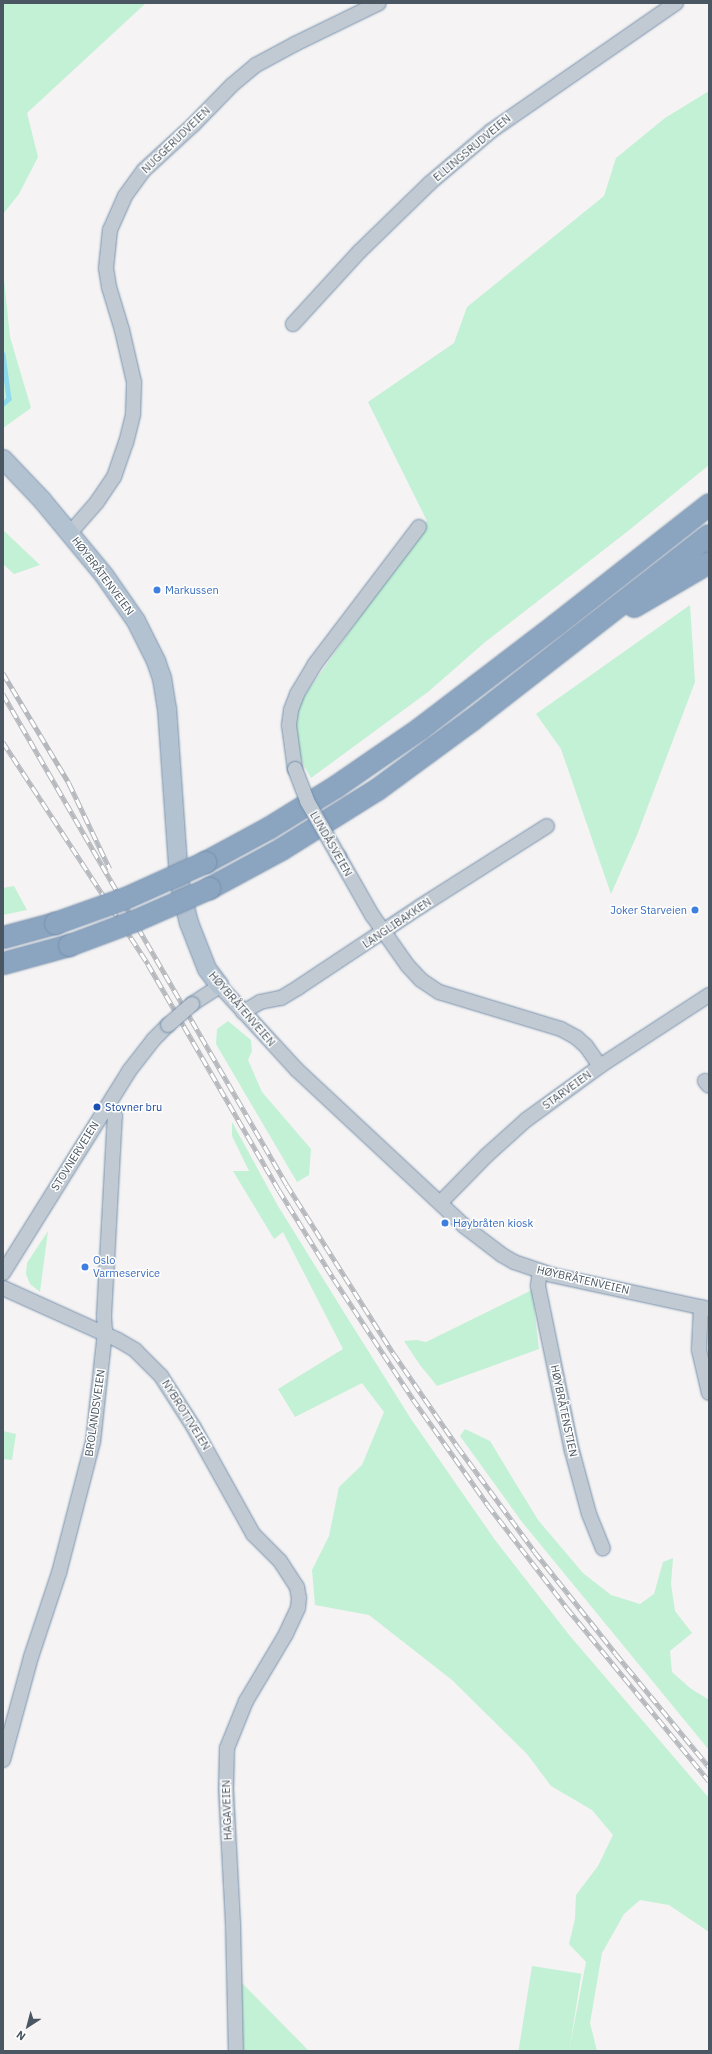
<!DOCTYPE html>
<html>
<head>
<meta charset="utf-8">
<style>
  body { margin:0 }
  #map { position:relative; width:712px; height:2054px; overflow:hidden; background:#f5f3f3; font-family:"IBM Plex Sans",sans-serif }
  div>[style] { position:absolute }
  .green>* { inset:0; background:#c3f1d5; transform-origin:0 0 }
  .stream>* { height:4.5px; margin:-2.25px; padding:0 2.25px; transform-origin:2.25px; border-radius:2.25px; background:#90daee }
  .roads { filter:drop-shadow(0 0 1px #7690ad) drop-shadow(0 0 1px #7690ad) }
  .minor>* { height:14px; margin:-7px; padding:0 7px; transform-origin:7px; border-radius:7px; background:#c1cad2 }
  .major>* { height:18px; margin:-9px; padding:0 9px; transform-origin:9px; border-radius:9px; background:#b3c2d1 }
  .highway>* { height:21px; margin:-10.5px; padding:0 10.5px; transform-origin:10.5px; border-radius:10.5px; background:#8ba5c1 }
  .rail>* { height:4.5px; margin-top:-2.25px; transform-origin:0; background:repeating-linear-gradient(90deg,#fff 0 9px,#b5b8bd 0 18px); box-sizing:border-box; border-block:1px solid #b5b8bd }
  .bridges { filter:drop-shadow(0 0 1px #7690ad) drop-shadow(0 0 1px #7690ad) }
  .minor-bridge>* { height:14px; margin:-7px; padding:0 7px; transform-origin:7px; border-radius:7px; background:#c1cad2 }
  .highway-bridge>* { height:21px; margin:-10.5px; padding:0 10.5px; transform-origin:10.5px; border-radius:10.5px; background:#8ba5c1 }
  .dots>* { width:11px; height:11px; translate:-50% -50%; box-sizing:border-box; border:2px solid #fff; border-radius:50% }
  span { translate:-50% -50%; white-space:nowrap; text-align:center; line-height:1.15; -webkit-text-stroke:3px #fff; paint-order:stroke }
  .street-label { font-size:11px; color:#4a5661 }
  .shop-label { font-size:11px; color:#366cbe }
  .left { translate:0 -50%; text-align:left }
  .right { translate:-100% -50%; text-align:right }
  .transit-label { font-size:11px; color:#164399 }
  .frame { position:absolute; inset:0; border:4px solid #4a5661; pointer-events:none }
  .north { position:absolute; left:8px; top:2006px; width:40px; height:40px; -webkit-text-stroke:3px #fff; paint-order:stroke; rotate:216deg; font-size:11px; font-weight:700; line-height:16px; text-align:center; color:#4a5661 }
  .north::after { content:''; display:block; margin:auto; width:14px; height:18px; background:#4a5661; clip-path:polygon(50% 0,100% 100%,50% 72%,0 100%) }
</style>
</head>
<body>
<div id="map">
  <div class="green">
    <div style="clip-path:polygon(3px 3px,146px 3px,27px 113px,38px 157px,19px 194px,3px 214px)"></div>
    <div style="clip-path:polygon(709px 91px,709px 465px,628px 531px,484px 643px,428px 692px,311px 778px,304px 766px,294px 739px,296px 708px,427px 521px,368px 402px,454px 343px,467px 307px,604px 196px,616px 158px,665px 118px)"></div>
    <div style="clip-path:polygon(3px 269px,10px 337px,31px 408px,3px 428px)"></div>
    <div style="clip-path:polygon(3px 530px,40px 565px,14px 574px,3px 564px)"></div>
    <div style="clip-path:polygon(690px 605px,695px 682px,637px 835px,611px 894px,561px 749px,536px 714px)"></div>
    <div style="clip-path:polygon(14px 886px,27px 910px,3px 915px,3px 888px)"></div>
    <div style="clip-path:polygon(228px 1021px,251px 1040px,252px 1051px,248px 1060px,262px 1092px,311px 1149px,309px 1175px,297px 1182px,216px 1044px,217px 1029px)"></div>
    <div style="clip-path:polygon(232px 1122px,278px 1206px,350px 1322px,411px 1419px,495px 1540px,570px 1636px,709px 1798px,709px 1932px,669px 1905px,640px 1900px,624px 1914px,602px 1953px,590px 2023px,597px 2051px,569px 2051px,586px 1962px,569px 1944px,575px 1919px,576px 1895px,598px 1866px,613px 1835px,592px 1810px,551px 1786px,527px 1754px,452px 1680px,369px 1615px,315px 1605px,312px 1570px,329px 1536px,339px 1487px,362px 1465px,384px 1412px,362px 1383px,295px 1417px,278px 1389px,343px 1349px,283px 1232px,274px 1239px,233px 1171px,249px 1171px,232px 1136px)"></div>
    <div style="clip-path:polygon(48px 1231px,40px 1292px,30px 1284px,26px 1274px,27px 1263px)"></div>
    <div style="clip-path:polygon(532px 1290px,539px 1349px,437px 1386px,420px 1365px,404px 1341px,417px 1340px,426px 1342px)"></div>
    <div style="clip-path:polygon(465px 1429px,490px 1441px,538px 1520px,583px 1573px,611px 1595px,640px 1604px,654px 1594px,663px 1562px,673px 1558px,671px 1584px,675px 1611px,692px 1633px,670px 1651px,672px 1672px,690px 1688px,709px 1700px,709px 1750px,522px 1522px,460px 1436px)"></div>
    <div style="clip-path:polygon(3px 1431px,16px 1434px,12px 1460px,3px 1459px)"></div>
    <div style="left:532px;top:1966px;width:50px;height:86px;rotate:9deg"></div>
    <div style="clip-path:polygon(242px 1983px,309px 2051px,242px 2051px)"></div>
  </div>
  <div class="stream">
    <div style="left:3px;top:354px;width:45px;rotate:82.4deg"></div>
    <div style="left:9px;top:399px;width:8px;rotate:140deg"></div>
  </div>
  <div class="roads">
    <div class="minor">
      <div style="left:293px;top:324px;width:99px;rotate:-47.5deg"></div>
      <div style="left:360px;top:251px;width:98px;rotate:-44.2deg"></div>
      <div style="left:430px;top:183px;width:80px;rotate:-40.4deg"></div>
      <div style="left:491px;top:131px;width:225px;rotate:-34.7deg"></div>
      <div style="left:70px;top:533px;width:41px;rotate:-48.9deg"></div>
      <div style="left:97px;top:502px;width:30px;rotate:-56deg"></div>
      <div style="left:114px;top:477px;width:36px;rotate:-71deg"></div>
      <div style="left:126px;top:443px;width:30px;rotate:-76deg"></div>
      <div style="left:133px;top:414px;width:32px;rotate:-88deg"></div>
      <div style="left:134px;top:382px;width:53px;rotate:-103deg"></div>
      <div style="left:122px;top:330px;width:45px;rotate:-106.8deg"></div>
      <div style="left:109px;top:287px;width:19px;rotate:-99deg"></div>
      <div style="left:106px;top:268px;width:38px;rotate:-84deg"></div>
      <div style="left:110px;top:230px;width:37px;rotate:-66deg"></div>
      <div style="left:125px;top:196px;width:32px;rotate:-54deg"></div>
      <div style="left:144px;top:170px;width:67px;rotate:-42.6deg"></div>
      <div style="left:193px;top:125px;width:56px;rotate:-45.7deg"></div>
      <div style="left:232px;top:85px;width:31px;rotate:-40deg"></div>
      <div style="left:256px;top:65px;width:44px;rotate:-28.3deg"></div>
      <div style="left:295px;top:44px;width:93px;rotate:-26deg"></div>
      <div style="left:295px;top:769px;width:44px;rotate:-97.8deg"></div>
      <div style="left:289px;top:725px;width:15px;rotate:-82deg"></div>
      <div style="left:291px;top:710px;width:17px;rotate:-69deg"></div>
      <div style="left:297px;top:694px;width:35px;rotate:-59deg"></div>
      <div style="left:315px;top:664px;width:172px;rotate:-52.8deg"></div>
      <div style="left:339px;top:857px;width:67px;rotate:60.4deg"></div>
      <div style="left:372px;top:915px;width:62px;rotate:54.8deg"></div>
      <div style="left:408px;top:966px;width:19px;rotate:47deg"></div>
      <div style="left:421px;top:980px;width:22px;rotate:34deg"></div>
      <div style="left:439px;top:992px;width:127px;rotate:16.9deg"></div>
      <div style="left:561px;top:1029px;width:18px;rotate:29deg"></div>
      <div style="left:577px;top:1038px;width:12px;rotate:42deg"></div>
      <div style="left:586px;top:1046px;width:24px;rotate:55deg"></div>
      <div style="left:192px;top:1004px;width:33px;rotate:-33deg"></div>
      <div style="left:220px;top:986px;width:114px;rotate:47.5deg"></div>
      <div style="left:297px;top:1070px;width:229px;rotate:43deg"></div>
      <div style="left:464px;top:1226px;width:48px;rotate:37.3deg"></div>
      <div style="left:502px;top:1255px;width:14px;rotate:30deg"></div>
      <div style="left:514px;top:1262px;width:40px;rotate:18.9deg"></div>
      <div style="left:552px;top:1275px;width:161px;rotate:12.2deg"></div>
      <div style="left:243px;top:1012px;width:20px;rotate:-30deg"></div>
      <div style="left:260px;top:1002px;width:21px;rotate:-11deg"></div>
      <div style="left:281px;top:998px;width:21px;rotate:-31deg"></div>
      <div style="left:299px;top:987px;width:146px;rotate:-33.6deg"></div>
      <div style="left:421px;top:906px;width:149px;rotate:-32.4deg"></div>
      <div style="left:705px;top:1081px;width:6px;rotate:51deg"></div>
      <div style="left:440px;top:1203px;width:66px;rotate:-45.6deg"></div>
      <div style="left:486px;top:1156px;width:54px;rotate:-42deg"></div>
      <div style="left:526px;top:1120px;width:92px;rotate:-36.1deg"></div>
      <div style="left:600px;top:1066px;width:130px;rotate:-33.1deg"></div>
      <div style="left:540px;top:1271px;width:15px;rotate:98deg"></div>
      <div style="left:538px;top:1286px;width:168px;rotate:78.4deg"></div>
      <div style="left:572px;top:1451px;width:65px;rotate:74.9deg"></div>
      <div style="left:589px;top:1514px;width:37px;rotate:68deg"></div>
      <div style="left:3px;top:1273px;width:238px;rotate:-58deg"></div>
      <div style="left:129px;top:1071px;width:39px;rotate:-52deg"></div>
      <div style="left:153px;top:1040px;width:21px;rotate:-45deg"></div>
      <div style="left:3px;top:1288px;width:126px;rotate:24.3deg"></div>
      <div style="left:118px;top:1340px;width:20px;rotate:30deg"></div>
      <div style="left:135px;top:1350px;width:37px;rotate:45deg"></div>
      <div style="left:161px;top:1376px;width:59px;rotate:57.4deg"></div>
      <div style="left:193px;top:1426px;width:124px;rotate:60.9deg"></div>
      <div style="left:253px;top:1534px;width:38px;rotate:45deg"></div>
      <div style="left:280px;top:1561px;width:31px;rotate:57deg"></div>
      <div style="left:297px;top:1587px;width:11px;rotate:80deg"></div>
      <div style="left:299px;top:1598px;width:10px;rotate:96deg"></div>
      <div style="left:298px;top:1608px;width:29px;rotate:115deg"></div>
      <div style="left:286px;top:1634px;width:78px;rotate:120.8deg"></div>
      <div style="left:246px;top:1701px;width:51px;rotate:112deg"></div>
      <div style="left:227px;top:1748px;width:42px;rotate:91.4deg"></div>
      <div style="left:226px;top:1790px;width:133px;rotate:87deg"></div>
      <div style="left:233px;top:1923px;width:128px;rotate:88.7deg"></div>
      <div style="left:701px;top:1307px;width:43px;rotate:92.7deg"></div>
      <div style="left:699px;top:1350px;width:44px;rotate:76.9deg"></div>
      <div style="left:3px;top:1760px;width:107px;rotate:-74.8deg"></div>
      <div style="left:31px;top:1657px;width:89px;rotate:-71.6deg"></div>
      <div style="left:59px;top:1573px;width:135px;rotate:-75.5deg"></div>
      <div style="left:93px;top:1442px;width:112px;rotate:-83.8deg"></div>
      <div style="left:105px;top:1331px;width:15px;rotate:-94deg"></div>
      <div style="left:104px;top:1316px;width:200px;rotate:-86.9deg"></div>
      <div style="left:115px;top:1116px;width:4px;rotate:-104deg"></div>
      <div style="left:114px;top:1112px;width:9px;rotate:-148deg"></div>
    </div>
    <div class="major">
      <div style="left:3px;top:459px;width:57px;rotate:46.4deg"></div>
      <div style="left:42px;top:500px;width:97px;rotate:50.4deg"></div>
      <div style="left:104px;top:575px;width:56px;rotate:55.2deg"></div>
      <div style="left:136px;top:621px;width:45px;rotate:63.4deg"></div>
      <div style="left:156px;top:661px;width:18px;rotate:71deg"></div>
      <div style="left:162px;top:678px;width:30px;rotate:81deg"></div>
      <div style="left:167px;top:708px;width:171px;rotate:86deg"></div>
      <div style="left:179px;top:879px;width:16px;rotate:79deg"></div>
      <div style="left:182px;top:895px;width:29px;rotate:76deg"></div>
      <div style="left:189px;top:923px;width:49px;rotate:68.6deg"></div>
      <div style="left:207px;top:969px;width:21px;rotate:53deg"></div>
    </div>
    <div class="highway">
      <div style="left:634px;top:606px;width:87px;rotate:-30.4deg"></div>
      <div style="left:205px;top:862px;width:72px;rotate:-28.4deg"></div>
      <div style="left:268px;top:828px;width:80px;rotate:-31.7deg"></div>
      <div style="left:336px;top:786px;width:102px;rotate:-34.6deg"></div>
      <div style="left:420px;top:728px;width:171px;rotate:-37.4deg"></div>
      <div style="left:556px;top:624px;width:194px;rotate:-38.1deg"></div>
      <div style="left:209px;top:888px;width:82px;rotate:-28.4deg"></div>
      <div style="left:281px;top:849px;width:113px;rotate:-32deg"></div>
      <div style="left:377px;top:789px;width:117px;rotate:-36.3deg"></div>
      <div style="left:471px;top:720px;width:301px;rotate:-37.9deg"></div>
      <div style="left:3px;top:937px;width:54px;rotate:-15.1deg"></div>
      <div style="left:3px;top:963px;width:68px;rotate:-15.3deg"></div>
    </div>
  </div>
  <div class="rail">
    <div style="left:3px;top:673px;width:128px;rotate:59deg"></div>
    <div style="left:69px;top:783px;width:95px;rotate:64.5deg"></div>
    <div style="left:3px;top:694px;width:567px;rotate:59.95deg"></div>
    <div style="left:287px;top:1185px;width:200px;rotate:57.7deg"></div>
    <div style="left:394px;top:1354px;width:113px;rotate:55.5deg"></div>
    <div style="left:458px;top:1447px;width:130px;rotate:53.7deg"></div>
    <div style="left:535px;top:1552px;width:130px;rotate:51.5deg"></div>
    <div style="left:616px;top:1654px;width:146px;rotate:50.5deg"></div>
    <div style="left:3px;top:742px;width:265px;rotate:56.8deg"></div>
    <div style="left:148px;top:964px;width:261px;rotate:59.9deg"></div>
    <div style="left:279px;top:1190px;width:105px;rotate:58.3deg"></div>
    <div style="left:334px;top:1279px;width:144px;rotate:56.6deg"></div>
    <div style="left:413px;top:1399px;width:130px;rotate:54.7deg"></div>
    <div style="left:488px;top:1505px;width:130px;rotate:52.5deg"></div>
    <div style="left:567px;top:1608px;width:224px;rotate:50.6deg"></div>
  </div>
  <div class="bridges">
    <div class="minor-bridge">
      <div style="left:295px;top:769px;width:34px;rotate:69deg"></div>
      <div style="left:307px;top:801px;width:64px;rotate:60.3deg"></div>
      <div style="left:168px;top:1025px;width:32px;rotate:-41deg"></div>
    </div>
    <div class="highway-bridge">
      <div style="left:55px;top:923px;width:74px;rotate:-19.7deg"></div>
      <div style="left:125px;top:898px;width:88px;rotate:-24.2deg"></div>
      <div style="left:69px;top:945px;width:72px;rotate:-20.5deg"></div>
      <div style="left:136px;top:920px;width:80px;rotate:-23.7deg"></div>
    </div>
  </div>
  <div class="dots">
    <div style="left:157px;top:590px;background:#3f7fe0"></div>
    <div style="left:695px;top:910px;background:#3f7fe0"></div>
    <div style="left:97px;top:1107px;background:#1a4fb4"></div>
    <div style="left:445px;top:1223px;background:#3f7fe0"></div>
    <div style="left:85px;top:1267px;background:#3f7fe0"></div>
  </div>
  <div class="street-label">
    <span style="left:176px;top:140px;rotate:-44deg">NUGGERUDVEIEN</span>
    <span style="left:472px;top:148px;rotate:-40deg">ELLINGSRUDVEIEN</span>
    <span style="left:103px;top:576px;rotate:53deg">HØYBRÅTENVEIEN</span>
    <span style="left:331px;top:844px;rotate:60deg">LUNDÅSVEIEN</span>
    <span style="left:397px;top:923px;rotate:-34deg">LANGLIBAKKEN</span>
    <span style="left:242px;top:1009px;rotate:49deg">HØYBRÅTENVEIEN</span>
    <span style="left:567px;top:1090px;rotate:-36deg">STARVEIEN</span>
    <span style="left:75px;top:1156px;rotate:-58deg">STOVNERVEIEN</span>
    <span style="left:583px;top:1280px;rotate:13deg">HØYBRÅTENVEIEN</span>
    <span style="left:564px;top:1411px;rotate:78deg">HØYBRÅTENSTIEN</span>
    <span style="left:95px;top:1413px;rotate:-82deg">BROLANDSVEIEN</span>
    <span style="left:186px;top:1415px;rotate:58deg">NYBROTTVEIEN</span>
    <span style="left:227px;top:1810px;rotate:-92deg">HAGAVEIEN</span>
  </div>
  <div class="shop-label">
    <span class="left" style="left:165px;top:590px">Markussen</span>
    <span class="right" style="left:687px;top:910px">Joker Starveien</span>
    <span class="left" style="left:453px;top:1223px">Høybråten kiosk</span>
    <span class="left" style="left:93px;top:1267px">Oslo<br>Varmeservice</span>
  </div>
  <div class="transit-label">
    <span class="left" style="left:105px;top:1107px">Stovner bru</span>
  </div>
  <div class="frame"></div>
  <div class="north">N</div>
</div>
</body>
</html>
